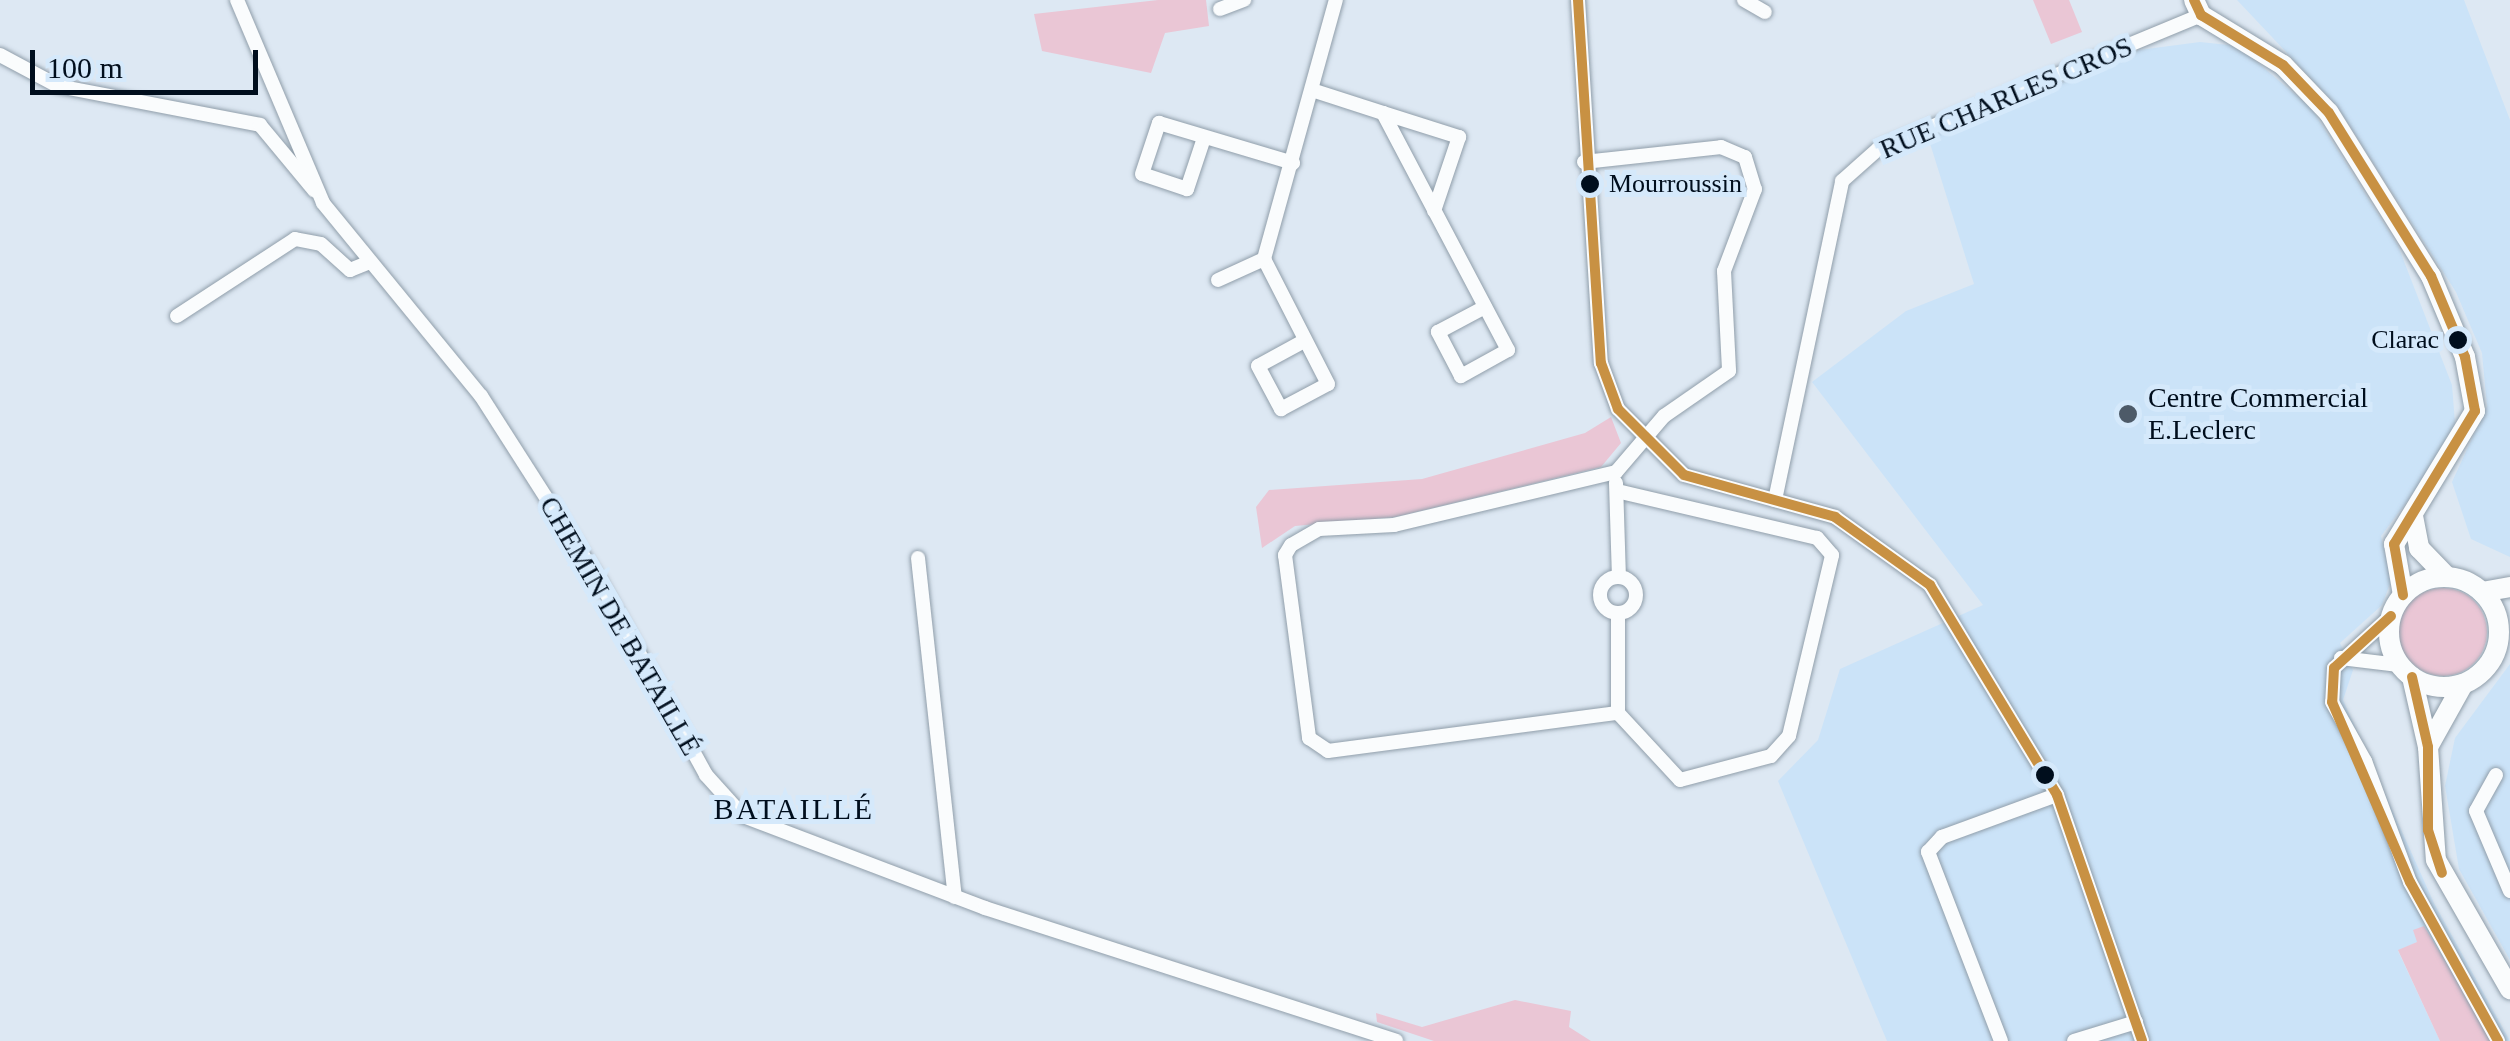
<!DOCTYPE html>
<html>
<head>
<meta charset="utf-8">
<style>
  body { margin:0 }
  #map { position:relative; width:2510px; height:1041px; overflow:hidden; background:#dde8f3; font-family:"Times New Roman",serif }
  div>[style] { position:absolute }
  .built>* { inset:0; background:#cbe3f8 }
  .green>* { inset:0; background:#eac6d5 }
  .round { border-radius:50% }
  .roads { filter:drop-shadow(0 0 2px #909eaa) drop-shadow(0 0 2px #909eaa) }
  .street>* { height:14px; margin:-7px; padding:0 7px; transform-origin:7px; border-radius:7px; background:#fafcfd }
  .street>.ring { margin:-7px; padding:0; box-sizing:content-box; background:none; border:14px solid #fafcfd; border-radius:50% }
  .secondary>* { height:20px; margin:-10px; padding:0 10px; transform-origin:10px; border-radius:10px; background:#fafcfd }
  .secondary>.ring { margin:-10px; padding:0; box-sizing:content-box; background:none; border:20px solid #fafcfd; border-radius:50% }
  .bus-1>* { height:10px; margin:-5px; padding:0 5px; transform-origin:5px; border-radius:5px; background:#c89143 }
  .dots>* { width:28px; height:28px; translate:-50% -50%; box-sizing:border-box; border:5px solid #d5e9fb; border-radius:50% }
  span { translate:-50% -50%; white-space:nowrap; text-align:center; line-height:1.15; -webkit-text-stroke:10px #d5e9fb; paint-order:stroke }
  .bus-label { font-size:26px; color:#000e1d }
  .left { translate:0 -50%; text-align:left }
  .right { translate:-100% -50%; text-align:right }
  .street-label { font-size:28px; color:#000e1d }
  .poi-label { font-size:28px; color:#000e1d }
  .neighbourhood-label { font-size:30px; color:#000e1d; letter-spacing:2.5px }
  .scale { position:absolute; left:30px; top:50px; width:228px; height:45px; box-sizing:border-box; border:5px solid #000e1d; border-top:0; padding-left:12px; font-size:30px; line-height:35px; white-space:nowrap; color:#000e1d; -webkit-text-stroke:8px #d5e9fb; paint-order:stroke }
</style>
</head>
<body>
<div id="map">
  <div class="built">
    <div style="clip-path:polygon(2237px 0,2464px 0,2510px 120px,2510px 557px,2471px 539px,2452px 482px,2487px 406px,2482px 353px,2456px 292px,2337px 106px)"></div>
    <div style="clip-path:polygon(2200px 42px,2238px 46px,2311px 108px,2398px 246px,2452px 385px,2456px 436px,2381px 536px,2391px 581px,2382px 605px,2340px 643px,2353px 670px,2343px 700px,2434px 903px,2510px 1041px,2490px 1041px,2417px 942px,2398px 951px,2440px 1041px,1887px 1041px,1778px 781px,1818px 740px,1840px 669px,1983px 605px,1812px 382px,1906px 311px,1974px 284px,1928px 137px,2139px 50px)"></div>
    <div style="clip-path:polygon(2510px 664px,2510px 960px,2459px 869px,2445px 786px,2455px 738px)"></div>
  </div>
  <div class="green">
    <div style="clip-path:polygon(1158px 0,1206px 0,1209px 26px,1165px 33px,1151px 73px,1042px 51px,1034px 14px)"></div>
    <div style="clip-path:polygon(2033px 0,2069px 0,2082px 32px,2051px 44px)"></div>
    <div style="clip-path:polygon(1611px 417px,1621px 443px,1601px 467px,1395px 517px,1295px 526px,1262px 548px,1256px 507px,1269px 490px,1422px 479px,1585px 433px)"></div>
    <div class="round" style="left:2399px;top:588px;width:88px;height:88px"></div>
    <div style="clip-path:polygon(2424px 926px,2488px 1032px,2490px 1041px,2440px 1041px,2398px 950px,2417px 942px,2413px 930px)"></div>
    <div style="clip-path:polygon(1515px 1000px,1571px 1011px,1569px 1027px,1591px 1041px,1434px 1041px,1377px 1022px,1376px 1013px,1422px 1027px)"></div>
  </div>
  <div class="roads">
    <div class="street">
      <div style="left:237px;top:0;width:220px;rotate:67deg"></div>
      <div style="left:323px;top:203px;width:249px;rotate:50.7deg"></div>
      <div style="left:481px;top:396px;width:221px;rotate:57.4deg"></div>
      <div style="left:600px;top:582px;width:220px;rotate:61.2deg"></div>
      <div style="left:706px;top:775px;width:55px;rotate:47.9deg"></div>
      <div style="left:743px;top:816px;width:259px;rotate:20.8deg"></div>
      <div style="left:985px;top:908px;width:432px;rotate:17.9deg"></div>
      <div style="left:1578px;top:0;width:364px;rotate:86.4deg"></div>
      <div style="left:1601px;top:363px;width:49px;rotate:69.7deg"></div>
      <div style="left:1618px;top:409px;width:93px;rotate:45deg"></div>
      <div style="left:1684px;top:475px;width:157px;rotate:15.5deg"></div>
      <div style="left:1835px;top:517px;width:117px;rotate:35.6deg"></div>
      <div style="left:1930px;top:585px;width:245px;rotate:58.8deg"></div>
      <div style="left:2057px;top:795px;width:260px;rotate:70.9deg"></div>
      <div style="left:1744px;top:0;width:24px;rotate:30deg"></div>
      <div style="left:1220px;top:9px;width:26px;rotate:-21deg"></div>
      <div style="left:0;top:55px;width:66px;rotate:28.1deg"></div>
      <div style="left:58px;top:86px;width:206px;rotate:10.9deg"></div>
      <div style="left:260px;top:125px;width:85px;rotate:50.3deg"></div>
      <div style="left:1315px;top:91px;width:71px;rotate:17.9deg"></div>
      <div style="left:1383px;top:113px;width:268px;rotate:62.2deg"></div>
      <div style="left:1508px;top:350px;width:54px;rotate:151deg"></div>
      <div style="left:1461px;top:376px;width:50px;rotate:-117.6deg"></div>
      <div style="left:1438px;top:332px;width:53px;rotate:-28deg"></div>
      <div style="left:1383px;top:113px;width:80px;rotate:17.5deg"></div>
      <div style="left:1459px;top:137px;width:78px;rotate:108.7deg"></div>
      <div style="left:1204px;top:138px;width:54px;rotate:108.4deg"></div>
      <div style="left:1187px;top:189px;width:47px;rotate:-161.6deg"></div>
      <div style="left:1142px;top:174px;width:54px;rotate:-71.6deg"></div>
      <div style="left:1159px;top:123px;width:140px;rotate:16.6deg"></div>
      <div style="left:1584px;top:162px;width:138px;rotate:-6.2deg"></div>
      <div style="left:1721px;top:147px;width:26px;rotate:23deg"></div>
      <div style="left:1745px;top:157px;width:34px;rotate:73deg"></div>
      <div style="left:1755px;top:189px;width:88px;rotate:110.7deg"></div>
      <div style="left:1724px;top:271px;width:100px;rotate:87.1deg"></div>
      <div style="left:1729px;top:371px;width:79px;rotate:145.3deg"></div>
      <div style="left:1664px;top:416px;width:74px;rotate:130.6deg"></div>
      <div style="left:1616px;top:472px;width:228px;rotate:166.6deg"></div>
      <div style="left:1394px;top:525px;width:75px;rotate:176.9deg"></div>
      <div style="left:1319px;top:529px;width:32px;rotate:150deg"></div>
      <div style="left:1291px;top:545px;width:12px;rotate:121deg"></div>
      <div style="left:1285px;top:555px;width:185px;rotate:82.5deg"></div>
      <div style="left:1309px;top:738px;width:23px;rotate:34deg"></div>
      <div style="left:1328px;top:751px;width:292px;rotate:-7.5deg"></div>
      <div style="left:1618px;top:713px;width:91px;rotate:47.2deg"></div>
      <div style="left:1680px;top:780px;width:94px;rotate:-14.8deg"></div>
      <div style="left:1771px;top:756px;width:27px;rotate:-48deg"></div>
      <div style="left:1789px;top:736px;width:186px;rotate:-76.6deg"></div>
      <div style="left:1832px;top:555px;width:23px;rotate:-131deg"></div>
      <div style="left:1817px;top:538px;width:205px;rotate:-166.8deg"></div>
      <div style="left:1218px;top:280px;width:51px;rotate:-24.5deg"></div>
      <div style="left:177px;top:316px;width:141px;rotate:-33.1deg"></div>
      <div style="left:295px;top:239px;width:26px;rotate:11deg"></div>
      <div style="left:321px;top:244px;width:39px;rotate:42deg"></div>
      <div style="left:350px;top:270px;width:18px;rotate:-22deg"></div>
      <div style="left:1304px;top:341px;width:52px;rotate:151.5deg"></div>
      <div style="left:1258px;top:366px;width:49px;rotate:61.9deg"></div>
      <div style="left:1281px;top:409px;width:53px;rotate:-28deg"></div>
      <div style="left:1328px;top:384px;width:140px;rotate:-117.1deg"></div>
      <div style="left:1264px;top:259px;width:269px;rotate:-74.5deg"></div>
      <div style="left:1616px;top:483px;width:94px;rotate:88.2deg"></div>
      <div style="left:1775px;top:500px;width:326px;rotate:-78.1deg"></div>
      <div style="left:1842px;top:181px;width:48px;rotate:-41.6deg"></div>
      <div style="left:1878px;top:149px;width:350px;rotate:-22.5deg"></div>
      <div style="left:918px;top:558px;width:341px;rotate:83.8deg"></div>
      <div class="ring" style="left:1600px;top:577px;width:22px;height:22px"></div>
      <div style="left:1618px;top:614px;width:99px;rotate:90deg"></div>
      <div style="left:2391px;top:616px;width:77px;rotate:137.6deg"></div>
      <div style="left:2334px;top:668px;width:34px;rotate:93deg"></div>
      <div style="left:2332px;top:702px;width:68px;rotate:60.8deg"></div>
      <div style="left:2365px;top:761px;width:129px;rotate:69.6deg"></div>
      <div style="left:2410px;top:882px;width:182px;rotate:61deg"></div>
      <div style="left:2341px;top:658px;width:58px;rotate:6.9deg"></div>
      <div style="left:2496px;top:775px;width:41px;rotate:119.1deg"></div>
      <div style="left:2476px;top:811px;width:87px;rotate:67deg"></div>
      <div style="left:2001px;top:1041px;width:203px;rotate:-111.1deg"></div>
      <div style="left:1928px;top:852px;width:21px;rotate:-47deg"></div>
      <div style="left:1942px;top:837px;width:122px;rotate:-20.1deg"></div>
      <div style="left:2074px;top:1041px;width:65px;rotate:-17deg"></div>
    </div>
    <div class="secondary">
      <div style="left:2194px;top:0;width:17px;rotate:65deg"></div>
      <div style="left:2201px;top:15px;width:96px;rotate:31.4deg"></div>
      <div style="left:2283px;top:65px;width:66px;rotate:46.2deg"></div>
      <div style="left:2329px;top:113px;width:192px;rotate:58deg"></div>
      <div style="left:2431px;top:276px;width:88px;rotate:67.2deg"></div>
      <div style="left:2465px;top:357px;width:55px;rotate:79.5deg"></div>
      <div style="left:2475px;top:411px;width:156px;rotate:121.3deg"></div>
      <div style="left:2394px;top:544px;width:52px;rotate:80deg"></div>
      <div style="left:2413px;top:516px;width:33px;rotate:79deg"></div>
      <div style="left:2419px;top:548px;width:40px;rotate:46deg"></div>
      <div class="ring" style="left:2389px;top:577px;width:90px;height:90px"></div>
      <div style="left:2482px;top:592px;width:28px;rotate:-10deg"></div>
      <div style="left:2412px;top:677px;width:72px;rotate:77.1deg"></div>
      <div style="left:2428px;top:747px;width:113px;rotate:86deg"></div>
      <div style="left:2436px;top:860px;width:149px;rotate:60.2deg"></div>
      <div style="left:2428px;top:747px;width:72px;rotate:-60.9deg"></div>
    </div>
  </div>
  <div class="bus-1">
    <div style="left:1578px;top:0;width:364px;rotate:86.4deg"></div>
    <div style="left:1601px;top:363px;width:49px;rotate:69.7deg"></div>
    <div style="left:1618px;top:409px;width:93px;rotate:45deg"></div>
    <div style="left:1684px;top:475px;width:157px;rotate:15.5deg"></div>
    <div style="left:1835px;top:517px;width:117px;rotate:35.6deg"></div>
    <div style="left:1930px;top:585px;width:245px;rotate:58.8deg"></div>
    <div style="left:2057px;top:795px;width:260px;rotate:70.9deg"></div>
    <div style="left:2194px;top:0;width:17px;rotate:65deg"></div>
    <div style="left:2201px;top:15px;width:96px;rotate:31.4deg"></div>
    <div style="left:2283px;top:65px;width:66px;rotate:46.2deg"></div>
    <div style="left:2329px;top:113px;width:192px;rotate:58deg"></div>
    <div style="left:2431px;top:276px;width:88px;rotate:67.2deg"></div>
    <div style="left:2465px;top:357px;width:55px;rotate:79.5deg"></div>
    <div style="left:2475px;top:411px;width:156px;rotate:121.3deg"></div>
    <div style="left:2394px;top:544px;width:52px;rotate:80deg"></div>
    <div style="left:2391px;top:616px;width:77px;rotate:137.6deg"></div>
    <div style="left:2334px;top:668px;width:34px;rotate:93deg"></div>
    <div style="left:2332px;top:702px;width:196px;rotate:66.6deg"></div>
    <div style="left:2410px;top:882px;width:182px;rotate:61deg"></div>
    <div style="left:2412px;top:677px;width:72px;rotate:77.1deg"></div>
    <div style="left:2428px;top:747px;width:83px;rotate:90deg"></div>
    <div style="left:2428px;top:830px;width:45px;rotate:72deg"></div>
  </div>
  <div class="dots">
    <div style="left:1590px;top:184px;background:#000e1d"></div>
    <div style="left:2458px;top:340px;background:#000e1d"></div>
    <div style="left:2128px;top:414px;background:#4d5a68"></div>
    <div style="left:2045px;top:775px;background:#000e1d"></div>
  </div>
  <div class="bus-label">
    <span class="left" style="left:1609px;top:184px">Mourroussin</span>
    <span class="right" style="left:2439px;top:340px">Clarac</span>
  </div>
  <div class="street-label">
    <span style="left:2006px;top:98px;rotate:-23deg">RUE CHARLES CROS</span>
    <span style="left:620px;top:626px;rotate:60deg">CHEMIN DE BATAILLÉ</span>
  </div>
  <div class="poi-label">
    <span class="left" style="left:2148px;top:414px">Centre Commercial<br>E.Leclerc</span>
  </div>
  <div class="neighbourhood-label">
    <span style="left:794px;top:809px">BATAILLÉ</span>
  </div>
  <div class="scale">100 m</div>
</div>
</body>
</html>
